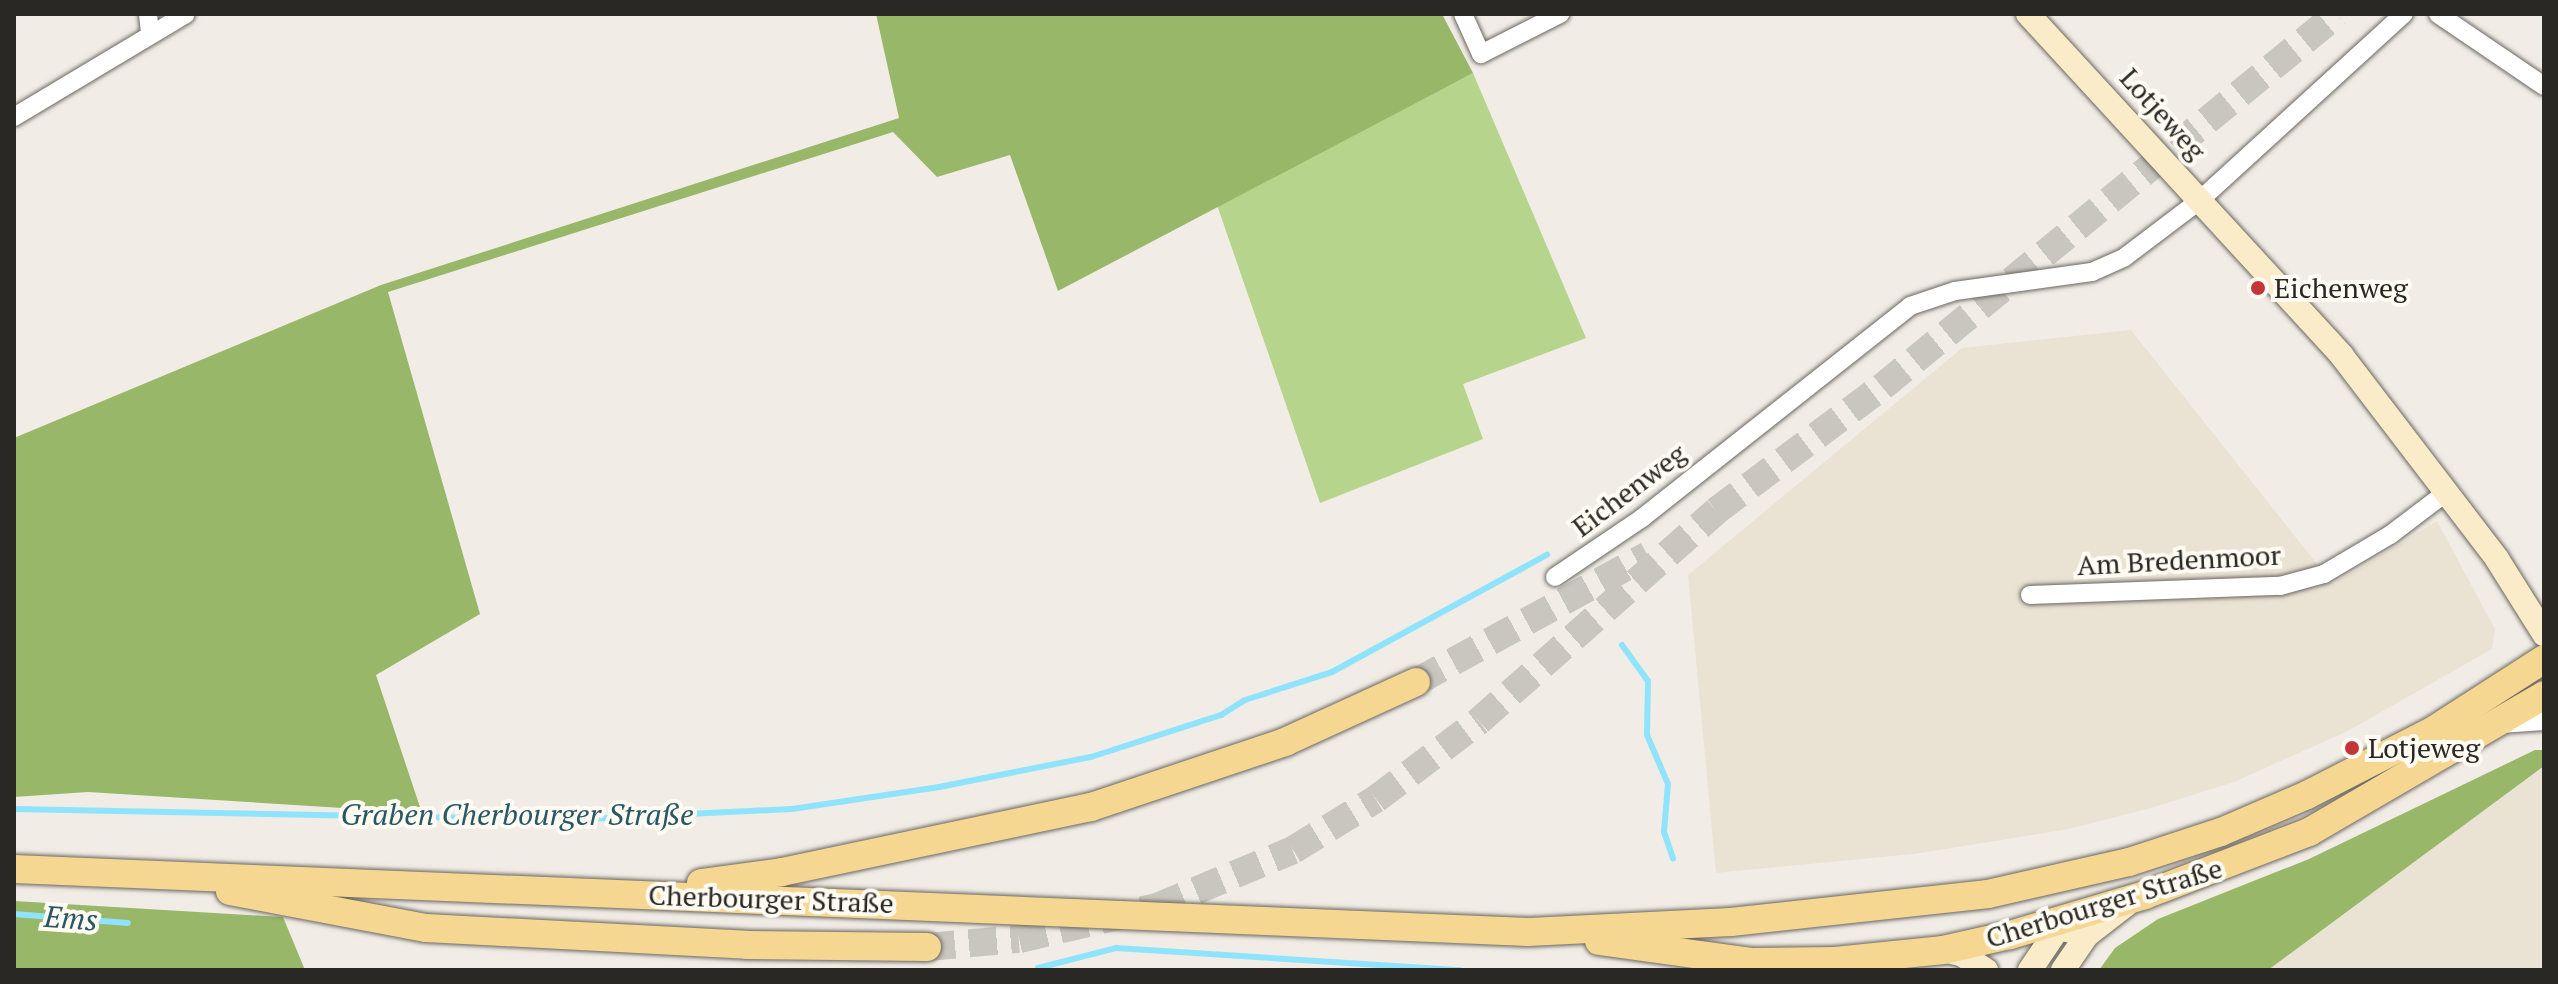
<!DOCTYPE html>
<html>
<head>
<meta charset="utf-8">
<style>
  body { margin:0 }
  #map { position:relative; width:2558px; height:984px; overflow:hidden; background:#f1ede6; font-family:"PT Serif",serif }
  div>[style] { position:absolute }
  .built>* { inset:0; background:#eae3d4 }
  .green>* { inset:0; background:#b6d48b }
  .forest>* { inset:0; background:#98b768 }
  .stream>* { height:6px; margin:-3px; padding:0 3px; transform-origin:3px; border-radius:3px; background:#8fe3fc }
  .primary-tunnel>* { height:28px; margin-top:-14px; transform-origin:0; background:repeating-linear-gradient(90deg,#c9c6bf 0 28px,transparent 0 42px) }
  .roads { filter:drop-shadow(0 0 2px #6a6660) drop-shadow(0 0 2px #6a6660) }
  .street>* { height:18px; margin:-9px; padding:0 9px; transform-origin:9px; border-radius:9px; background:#fff }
  .secondary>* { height:24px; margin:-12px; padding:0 12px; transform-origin:12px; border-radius:12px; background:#faebc9 }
  .primary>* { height:28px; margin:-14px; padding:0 14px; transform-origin:14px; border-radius:14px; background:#f5d792 }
  .dots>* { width:22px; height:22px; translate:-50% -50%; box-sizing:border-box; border:4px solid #fffbf3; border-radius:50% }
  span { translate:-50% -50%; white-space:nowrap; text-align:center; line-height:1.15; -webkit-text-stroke:8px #fffbf3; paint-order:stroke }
  .street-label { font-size:28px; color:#292825 }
  .poi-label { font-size:28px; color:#292825 }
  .left { translate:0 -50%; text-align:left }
  .water-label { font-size:30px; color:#285866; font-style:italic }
  .frame { position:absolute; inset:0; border:16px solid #292825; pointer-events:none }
</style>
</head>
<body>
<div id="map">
  <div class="built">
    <div style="clip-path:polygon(2131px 330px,2333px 584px,2437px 521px,2495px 629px,2492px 649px,2348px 731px,2234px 782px,2151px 808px,2069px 829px,1914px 854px,1716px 873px,1688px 575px,1962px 348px)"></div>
    <div style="clip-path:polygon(2544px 766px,2544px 970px,2268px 970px)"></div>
  </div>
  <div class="green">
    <div style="clip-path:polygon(1473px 73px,1586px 338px,1463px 384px,1483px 439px,1320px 503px,1217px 205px)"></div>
  </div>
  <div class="forest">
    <div style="clip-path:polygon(876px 14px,1442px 14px,1473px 73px,1058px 291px,1010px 155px,937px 177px,893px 132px,388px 292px,480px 614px,376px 675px,422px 813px,88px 792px,14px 797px,14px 438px,381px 285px,899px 118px)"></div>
    <div style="clip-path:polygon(2535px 750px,2544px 750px,2544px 766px,2268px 970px,2099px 970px,2115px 948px,2158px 919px,2309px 859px)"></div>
    <div style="clip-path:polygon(14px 901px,283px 917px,305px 970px,14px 970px)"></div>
  </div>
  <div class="stream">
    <div style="left:1622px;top:645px;width:44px;rotate:54.2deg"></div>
    <div style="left:1648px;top:681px;width:54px;rotate:91.1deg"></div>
    <div style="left:1647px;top:735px;width:53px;rotate:66.8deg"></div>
    <div style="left:1668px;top:784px;width:48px;rotate:94.8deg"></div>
    <div style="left:1664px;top:832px;width:28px;rotate:71deg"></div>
    <div style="left:14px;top:809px;width:552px;rotate:1.14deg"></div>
    <div style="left:566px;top:820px;width:226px;rotate:-2.8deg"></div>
    <div style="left:792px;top:809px;width:149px;rotate:-8.5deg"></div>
    <div style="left:939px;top:787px;width:155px;rotate:-11.2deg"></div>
    <div style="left:1091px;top:757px;width:137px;rotate:-17.9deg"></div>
    <div style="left:1221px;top:715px;width:28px;rotate:-32deg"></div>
    <div style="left:1245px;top:700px;width:91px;rotate:-17.8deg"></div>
    <div style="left:1332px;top:672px;width:245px;rotate:-28.6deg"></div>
    <div style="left:14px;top:914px;width:114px;rotate:4.5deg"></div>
    <div style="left:1038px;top:968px;width:81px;rotate:-14.4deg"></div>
    <div style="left:1116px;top:948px;width:345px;rotate:3.7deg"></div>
  </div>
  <div class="primary-tunnel">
    <div style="left:1416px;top:682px;width:264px;rotate:-28.7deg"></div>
    <div style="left:927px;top:947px;width:92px;rotate:-5deg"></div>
    <div style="left:1019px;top:939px;width:142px;rotate:-13.1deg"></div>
    <div style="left:1157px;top:907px;width:147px;rotate:-22.7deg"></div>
    <div style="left:1293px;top:850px;width:97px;rotate:-31.6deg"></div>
    <div style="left:1376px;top:799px;width:129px;rotate:-37.1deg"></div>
    <div style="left:1479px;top:721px;width:317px;rotate:-41.5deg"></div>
    <div style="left:1716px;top:511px;width:207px;rotate:-36.8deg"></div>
    <div style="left:1882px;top:387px;width:588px;rotate:-39.34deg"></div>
  </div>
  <div class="roads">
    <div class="street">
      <div style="left:148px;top:14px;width:20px;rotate:84deg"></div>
      <div style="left:1463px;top:14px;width:44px;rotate:65.8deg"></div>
      <div style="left:1481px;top:54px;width:89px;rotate:-26.9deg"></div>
      <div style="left:2438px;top:14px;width:128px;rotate:34.2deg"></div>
      <div style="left:14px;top:117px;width:200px;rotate:-30.9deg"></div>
      <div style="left:1555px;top:577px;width:105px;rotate:-34.1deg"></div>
      <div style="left:1642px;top:518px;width:342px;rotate:-38.3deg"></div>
      <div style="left:1910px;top:306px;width:47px;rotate:-18.4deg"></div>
      <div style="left:1955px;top:291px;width:138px;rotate:-7.9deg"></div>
      <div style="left:2092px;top:272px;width:36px;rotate:-24deg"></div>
      <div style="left:2125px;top:257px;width:94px;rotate:-37.2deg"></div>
      <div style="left:2200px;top:200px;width:276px;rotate:-42.4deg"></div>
      <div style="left:2030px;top:595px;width:250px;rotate:-2.1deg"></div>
      <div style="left:2280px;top:586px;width:46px;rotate:-15.3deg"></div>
      <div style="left:2324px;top:574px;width:77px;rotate:-30.6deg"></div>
      <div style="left:2390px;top:535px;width:73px;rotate:-37.2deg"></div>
      <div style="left:2500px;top:724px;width:44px;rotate:-3.9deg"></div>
    </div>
    <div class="secondary">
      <div style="left:2028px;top:14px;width:464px;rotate:47.4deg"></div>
      <div style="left:2342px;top:356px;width:255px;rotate:52.6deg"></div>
      <div style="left:2497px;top:559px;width:89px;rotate:57.9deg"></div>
      <div style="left:1943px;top:950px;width:18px;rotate:13deg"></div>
      <div style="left:1961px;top:954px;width:30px;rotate:33deg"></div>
      <div style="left:2030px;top:970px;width:59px;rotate:-56deg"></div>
      <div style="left:2063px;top:921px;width:10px;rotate:66deg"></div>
      <div style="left:2063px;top:970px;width:42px;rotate:-55.6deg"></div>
      <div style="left:2087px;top:935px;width:51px;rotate:-37.8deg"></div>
    </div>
    <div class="primary">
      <div style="left:14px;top:869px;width:1515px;rotate:2.38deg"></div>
      <div style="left:1528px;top:932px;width:203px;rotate:-2.8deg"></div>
      <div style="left:1731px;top:922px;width:259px;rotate:-6.2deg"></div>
      <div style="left:1988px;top:894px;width:145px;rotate:-12.8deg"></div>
      <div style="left:2129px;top:862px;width:97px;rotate:-18.1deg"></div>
      <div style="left:2221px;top:832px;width:94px;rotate:-23.3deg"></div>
      <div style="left:2307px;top:795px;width:143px;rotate:-27.1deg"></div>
      <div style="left:2434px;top:730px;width:131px;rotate:-32.8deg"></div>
      <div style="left:701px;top:883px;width:82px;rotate:-7.7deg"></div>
      <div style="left:782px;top:872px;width:316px;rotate:-11.9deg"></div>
      <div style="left:1091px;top:807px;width:205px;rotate:-18.5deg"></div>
      <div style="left:1285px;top:742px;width:144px;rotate:-24.6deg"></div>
      <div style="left:230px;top:891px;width:199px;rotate:10.7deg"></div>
      <div style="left:426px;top:928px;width:321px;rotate:3deg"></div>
      <div style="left:747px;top:945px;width:180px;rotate:0.6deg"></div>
      <div style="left:1599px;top:941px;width:155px;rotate:7.8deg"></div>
      <div style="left:1753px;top:962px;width:82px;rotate:-0.7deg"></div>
      <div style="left:1835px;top:961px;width:109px;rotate:-5.8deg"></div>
      <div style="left:1943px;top:950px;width:69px;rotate:-12.6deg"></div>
      <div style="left:2010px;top:935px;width:141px;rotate:-16.5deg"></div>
      <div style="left:2145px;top:895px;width:176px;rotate:-21deg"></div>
      <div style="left:2309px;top:832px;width:272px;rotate:-30.2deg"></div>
    </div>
  </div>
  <div class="dots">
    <div style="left:2258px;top:288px;background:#c4353a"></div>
    <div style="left:2352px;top:748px;background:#c4353a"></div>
  </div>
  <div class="street-label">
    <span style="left:2163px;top:114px;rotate:48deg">Lotjeweg</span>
    <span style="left:1629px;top:490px;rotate:-37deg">Eichenweg</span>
    <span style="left:2179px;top:560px;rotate:-3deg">Am Bredenmoor</span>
    <span style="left:771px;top:899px;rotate:2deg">Cherbourger Straße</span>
    <span style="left:2104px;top:903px;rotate:-17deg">Cherbourger Straße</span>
  </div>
  <div class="poi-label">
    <span class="left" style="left:2274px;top:288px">Eichenweg</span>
    <span class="left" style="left:2368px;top:748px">Lotjeweg</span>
  </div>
  <div class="water-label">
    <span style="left:517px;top:814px">Graben Cherbourger Straße</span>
    <span style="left:71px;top:918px;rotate:4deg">Ems</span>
  </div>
  <div class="frame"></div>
</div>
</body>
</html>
